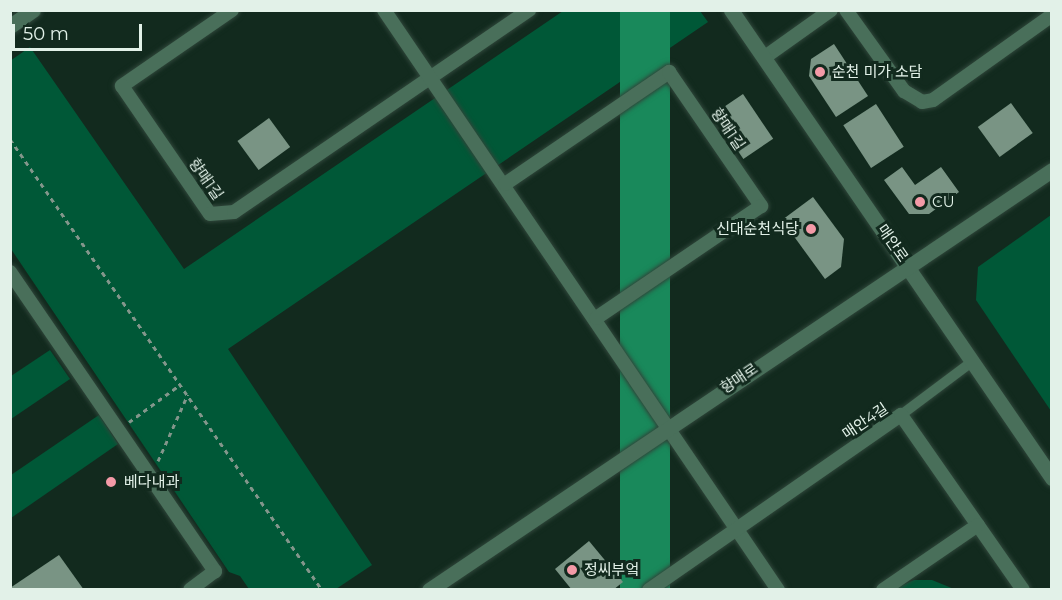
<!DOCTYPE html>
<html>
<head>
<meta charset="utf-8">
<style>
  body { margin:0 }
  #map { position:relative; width:1062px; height:600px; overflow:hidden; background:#122a1e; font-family:Montserrat,"Noto Sans KR",sans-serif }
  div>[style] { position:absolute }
  .green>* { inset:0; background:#005837 }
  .water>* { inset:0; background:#19895b; transform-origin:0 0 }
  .building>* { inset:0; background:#799484; transform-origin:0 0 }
  .path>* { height:3px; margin-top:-1.5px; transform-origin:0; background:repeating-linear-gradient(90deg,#83968b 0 4.5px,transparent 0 9px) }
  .roads { filter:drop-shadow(0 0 2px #2f463a) drop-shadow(0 0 2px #2f463a) }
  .pedestrian>* { height:10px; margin:-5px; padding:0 5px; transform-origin:5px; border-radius:5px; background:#496f5a }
  .minor>* { height:14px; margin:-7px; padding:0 7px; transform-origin:7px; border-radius:7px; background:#496f5a }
  .tertiary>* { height:15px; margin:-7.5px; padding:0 7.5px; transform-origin:7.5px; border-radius:7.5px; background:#496f5a }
  .dots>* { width:16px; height:16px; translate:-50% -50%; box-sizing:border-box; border:3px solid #122a1e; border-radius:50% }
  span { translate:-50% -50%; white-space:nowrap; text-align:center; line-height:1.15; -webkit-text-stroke:6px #122a1e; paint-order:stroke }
  .poi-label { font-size:15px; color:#e2f1e8 }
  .left { translate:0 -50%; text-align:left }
  .right { translate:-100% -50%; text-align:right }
  .street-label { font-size:15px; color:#e2f1e8 }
  .frame { position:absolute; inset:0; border:12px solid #e2f1e8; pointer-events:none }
  .scale { position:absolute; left:12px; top:24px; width:130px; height:27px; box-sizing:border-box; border:3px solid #e2f1e8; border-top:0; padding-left:8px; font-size:18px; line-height:21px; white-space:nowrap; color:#e2f1e8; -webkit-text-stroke:4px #122a1e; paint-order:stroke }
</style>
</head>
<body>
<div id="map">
  <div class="green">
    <div style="clip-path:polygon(563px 11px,700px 11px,708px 22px,228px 349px,372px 565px,336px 589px,249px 589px,240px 576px,229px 572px,11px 249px,10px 61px,30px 47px,184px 269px)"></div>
    <div style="clip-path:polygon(1051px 215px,1051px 411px,976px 300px,978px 267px)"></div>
    <div style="clip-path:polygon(50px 350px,70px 379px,11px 419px,11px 376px)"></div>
    <div style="clip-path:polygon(99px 415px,118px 444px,11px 518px,11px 475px)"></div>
    <div style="clip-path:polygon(914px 580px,932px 580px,954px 589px,891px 590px)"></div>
  </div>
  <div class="water">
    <div style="left:620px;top:11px;width:50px;height:738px"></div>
  </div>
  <div class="building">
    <div style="clip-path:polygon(834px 44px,868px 96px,836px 117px,809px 76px,811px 59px)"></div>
    <div style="left:743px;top:94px;width:54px;height:36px;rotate:56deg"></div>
    <div style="left:1011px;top:103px;width:37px;height:41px;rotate:54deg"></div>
    <div style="left:876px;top:104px;width:51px;height:39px;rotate:57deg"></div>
    <div style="left:269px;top:118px;width:36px;height:39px;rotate:54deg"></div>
    <div style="clip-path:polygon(902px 167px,915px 185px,941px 167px,959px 192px,929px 214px,909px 214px,884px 180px)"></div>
    <div style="clip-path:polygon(813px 197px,844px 239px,841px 267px,825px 279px,782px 220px)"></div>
    <div style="clip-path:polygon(589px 541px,623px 582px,613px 590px,572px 590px,555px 569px)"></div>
    <div style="clip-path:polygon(59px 555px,84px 590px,10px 590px,10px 588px)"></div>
  </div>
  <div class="path">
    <div style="left:10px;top:139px;width:548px;rotate:55.32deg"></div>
    <div style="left:129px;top:422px;width:64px;rotate:-36.2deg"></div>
    <div style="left:158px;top:461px;width:73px;rotate:-65.9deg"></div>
  </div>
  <div class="roads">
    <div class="pedestrian">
      <div style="left:901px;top:415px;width:90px;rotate:-36.9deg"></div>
    </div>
    <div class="minor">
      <div style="left:232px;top:10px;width:134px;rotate:145.4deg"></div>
      <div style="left:122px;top:86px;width:155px;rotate:55.5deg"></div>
      <div style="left:210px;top:214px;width:24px;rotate:-5deg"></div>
      <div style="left:234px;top:212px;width:358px;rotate:-34.4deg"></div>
      <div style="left:384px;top:10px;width:701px;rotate:55.81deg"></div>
      <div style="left:846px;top:10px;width:100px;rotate:54.4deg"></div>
      <div style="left:904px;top:91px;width:21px;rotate:31deg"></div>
      <div style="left:922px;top:102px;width:11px;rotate:-10deg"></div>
      <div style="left:933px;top:100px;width:146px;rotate:-35.5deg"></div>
      <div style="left:765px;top:57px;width:81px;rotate:-35.5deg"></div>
      <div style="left:505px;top:184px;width:199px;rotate:-34.3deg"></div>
      <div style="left:669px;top:72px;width:163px;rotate:55.5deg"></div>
      <div style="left:761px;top:206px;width:199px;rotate:145.8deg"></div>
      <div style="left:10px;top:272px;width:363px;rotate:55.6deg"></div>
      <div style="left:215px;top:571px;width:31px;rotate:143deg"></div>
      <div style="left:649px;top:590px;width:307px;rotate:-34.8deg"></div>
      <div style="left:901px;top:415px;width:213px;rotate:55.1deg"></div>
      <div style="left:883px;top:590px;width:115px;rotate:-34.4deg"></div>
    </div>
    <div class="tertiary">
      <div style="left:731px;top:10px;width:568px;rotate:55.55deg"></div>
      <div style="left:10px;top:26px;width:28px;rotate:-35deg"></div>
      <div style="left:429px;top:590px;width:751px;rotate:-33.99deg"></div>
    </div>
  </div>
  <div class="dots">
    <div style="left:820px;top:72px;background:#f39aa7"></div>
    <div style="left:920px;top:202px;background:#f39aa7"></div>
    <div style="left:811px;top:229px;background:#f39aa7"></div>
    <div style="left:111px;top:482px;background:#f39aa7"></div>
    <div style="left:572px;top:570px;background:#f39aa7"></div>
  </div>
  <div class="poi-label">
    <span class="left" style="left:832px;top:72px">순천 미가 소담</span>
    <span class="left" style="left:932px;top:202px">CU</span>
    <span class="right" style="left:799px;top:229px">신대순천식당</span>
    <span class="left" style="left:124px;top:482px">베다내과</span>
    <span class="left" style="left:584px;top:570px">정씨부엌</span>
  </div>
  <div class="street-label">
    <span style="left:728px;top:129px;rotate:56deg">향매1길</span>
    <span style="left:206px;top:179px;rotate:55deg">향매1길</span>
    <span style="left:893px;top:243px;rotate:55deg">매안로</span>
    <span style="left:739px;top:378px;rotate:-34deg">향매로</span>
    <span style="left:865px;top:421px;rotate:-34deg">매안4길</span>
  </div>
  <div class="frame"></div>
  <div class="scale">50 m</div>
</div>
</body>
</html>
